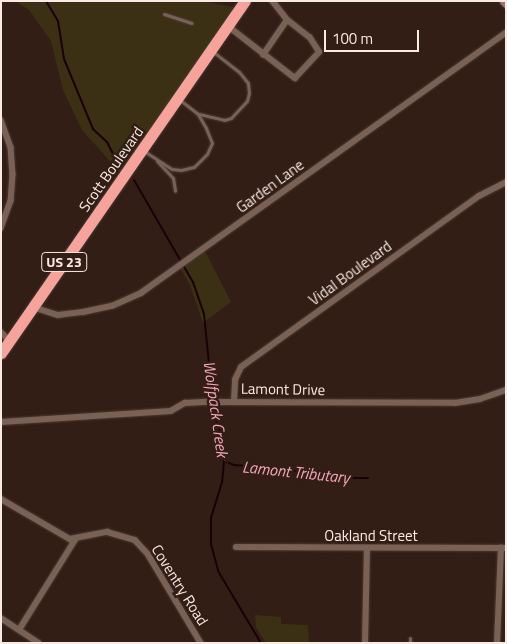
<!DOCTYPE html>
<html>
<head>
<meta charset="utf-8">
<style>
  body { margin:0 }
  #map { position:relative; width:507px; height:644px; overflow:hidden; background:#321e15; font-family:"Titillium Web",sans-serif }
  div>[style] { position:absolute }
  .green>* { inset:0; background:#3c3014 }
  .stream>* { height:2px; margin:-1px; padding:0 1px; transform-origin:1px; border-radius:1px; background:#1a0108 }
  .roads { filter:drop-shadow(0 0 1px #4a3a34) drop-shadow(0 0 1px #4a3a34) }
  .lane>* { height:3px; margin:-1.5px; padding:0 1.5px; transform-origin:1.5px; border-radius:1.5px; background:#796156 }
  .street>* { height:5.5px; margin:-2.75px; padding:0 2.75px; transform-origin:2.75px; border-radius:2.75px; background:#796156 }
  .secondary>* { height:9px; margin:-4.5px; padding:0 4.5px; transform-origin:4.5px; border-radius:4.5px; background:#9e756b }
  .highway>* { height:11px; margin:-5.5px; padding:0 5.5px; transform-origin:5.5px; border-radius:5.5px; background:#f6a39b }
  span { translate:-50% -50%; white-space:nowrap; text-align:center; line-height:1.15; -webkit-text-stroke:5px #321e15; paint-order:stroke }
  .shield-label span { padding:1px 4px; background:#321e15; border:1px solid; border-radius:4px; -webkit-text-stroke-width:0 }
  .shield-label { font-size:14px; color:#f9eae4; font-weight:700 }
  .street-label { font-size:15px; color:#f9eae4 }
  .water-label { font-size:16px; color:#f4a6b8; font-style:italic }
  .frame { position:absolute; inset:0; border:2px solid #f9eae4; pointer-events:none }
  .scale { position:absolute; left:324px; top:30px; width:95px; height:22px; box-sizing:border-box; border:2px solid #f9eae4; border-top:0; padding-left:6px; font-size:15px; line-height:18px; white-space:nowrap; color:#f9eae4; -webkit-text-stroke:4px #321e15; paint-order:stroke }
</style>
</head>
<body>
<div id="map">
  <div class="green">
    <div style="clip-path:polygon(15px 1px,202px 1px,237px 8px,126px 179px,82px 130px,63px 90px,51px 41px,29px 10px)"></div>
    <div style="clip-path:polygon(204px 249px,231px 302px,203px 323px,190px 285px,179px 266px)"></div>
    <div style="clip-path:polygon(255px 615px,281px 617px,281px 624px,308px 625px,309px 643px,266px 643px,256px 627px)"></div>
  </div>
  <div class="stream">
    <div style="left:46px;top:1px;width:23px;rotate:59deg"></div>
    <div style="left:58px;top:21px;width:38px;rotate:81deg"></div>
    <div style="left:64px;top:59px;width:76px;rotate:67.5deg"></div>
    <div style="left:93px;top:129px;width:19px;rotate:43deg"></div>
    <div style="left:107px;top:142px;width:25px;rotate:63deg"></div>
    <div style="left:134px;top:180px;width:118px;rotate:60deg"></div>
    <div style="left:193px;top:282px;width:34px;rotate:71deg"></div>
    <div style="left:204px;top:314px;width:100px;rotate:84.3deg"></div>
    <div style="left:214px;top:414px;width:20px;rotate:70deg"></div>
    <div style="left:221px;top:433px;width:28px;rotate:84deg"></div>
    <div style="left:224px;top:461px;width:21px;rotate:95deg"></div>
    <div style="left:222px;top:482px;width:38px;rotate:107deg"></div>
    <div style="left:211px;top:518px;width:26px;rotate:90deg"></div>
    <div style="left:211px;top:544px;width:28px;rotate:75deg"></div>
    <div style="left:218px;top:571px;width:84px;rotate:59.2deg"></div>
    <div style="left:224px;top:461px;width:11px;rotate:22deg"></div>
    <div style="left:234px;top:465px;width:89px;rotate:5.1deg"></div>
    <div style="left:323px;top:473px;width:17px;rotate:17deg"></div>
    <div style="left:339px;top:478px;width:29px"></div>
  </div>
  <div class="roads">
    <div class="lane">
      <div style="left:164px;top:14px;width:29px;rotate:18deg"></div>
      <div style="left:199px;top:114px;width:26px;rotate:13deg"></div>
      <div style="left:224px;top:120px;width:7px;rotate:-16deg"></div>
      <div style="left:231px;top:118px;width:23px;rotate:-47deg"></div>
      <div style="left:247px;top:101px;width:8px;rotate:-76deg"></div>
      <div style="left:249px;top:93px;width:10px;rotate:-96deg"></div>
      <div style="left:248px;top:83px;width:14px;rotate:-129deg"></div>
      <div style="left:239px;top:72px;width:33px;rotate:-142deg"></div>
      <div style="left:144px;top:151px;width:33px;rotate:33deg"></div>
      <div style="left:172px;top:169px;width:9px;rotate:6deg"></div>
      <div style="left:181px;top:170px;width:13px;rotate:-13deg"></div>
      <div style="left:194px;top:167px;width:18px;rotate:-45deg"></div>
      <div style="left:207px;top:154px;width:12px;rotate:-66deg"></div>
      <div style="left:212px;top:143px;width:16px;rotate:-112deg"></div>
      <div style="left:206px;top:128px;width:16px;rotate:-120deg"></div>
      <div style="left:198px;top:114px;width:23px;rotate:-142deg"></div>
      <div style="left:157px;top:161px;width:23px;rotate:47deg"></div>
      <div style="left:173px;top:178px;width:13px;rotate:81deg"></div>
      <div style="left:410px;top:638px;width:5px;rotate:90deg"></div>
    </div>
    <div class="street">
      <div style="left:228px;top:26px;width:85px;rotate:37.8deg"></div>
      <div style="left:295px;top:78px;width:35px;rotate:-47deg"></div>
      <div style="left:319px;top:52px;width:17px;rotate:-123deg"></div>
      <div style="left:310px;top:38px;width:29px;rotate:-142deg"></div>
      <div style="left:287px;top:20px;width:24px;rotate:-128deg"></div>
      <div style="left:263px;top:55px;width:42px;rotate:-55.6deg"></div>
      <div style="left:1px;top:120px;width:29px;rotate:70deg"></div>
      <div style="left:11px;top:147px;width:27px;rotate:86deg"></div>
      <div style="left:13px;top:174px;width:27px;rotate:94deg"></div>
      <div style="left:11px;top:201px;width:29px;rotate:110deg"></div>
      <div style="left:33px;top:307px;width:26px;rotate:18deg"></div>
      <div style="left:58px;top:315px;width:25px;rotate:-7deg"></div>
      <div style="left:83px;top:312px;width:30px;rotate:-12deg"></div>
      <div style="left:112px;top:306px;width:32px;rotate:-24deg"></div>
      <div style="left:141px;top:293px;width:448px;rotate:-35.5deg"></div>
      <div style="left:1px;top:332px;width:13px;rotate:45deg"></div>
      <div style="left:234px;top:402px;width:22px;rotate:-87deg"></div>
      <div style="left:235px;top:380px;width:14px;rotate:-65deg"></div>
      <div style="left:241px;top:367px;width:293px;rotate:-35.7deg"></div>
      <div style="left:479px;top:196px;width:30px;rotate:-27deg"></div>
      <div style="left:1px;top:422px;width:170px;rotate:-3.7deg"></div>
      <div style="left:171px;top:411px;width:16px;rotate:-30deg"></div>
      <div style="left:185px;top:403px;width:22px;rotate:-3deg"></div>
      <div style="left:207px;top:402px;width:248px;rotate:0.2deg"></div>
      <div style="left:455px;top:403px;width:25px;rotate:-9deg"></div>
      <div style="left:480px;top:399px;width:28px;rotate:-19deg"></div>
      <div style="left:1px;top:499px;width:80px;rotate:30.1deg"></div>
      <div style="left:70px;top:539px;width:38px;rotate:-11deg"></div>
      <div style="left:107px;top:532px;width:29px;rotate:16deg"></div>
      <div style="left:135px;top:540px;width:19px;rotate:47deg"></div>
      <div style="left:148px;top:554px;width:104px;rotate:59.2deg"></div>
      <div style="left:236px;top:547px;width:270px;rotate:0.2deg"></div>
      <div style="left:1px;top:618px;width:45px;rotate:33.3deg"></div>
      <div style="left:19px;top:630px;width:106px;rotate:-58.1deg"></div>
      <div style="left:365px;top:643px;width:93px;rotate:-88.8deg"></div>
      <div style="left:497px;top:643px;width:95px;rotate:-87.6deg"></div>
    </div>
    <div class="secondary">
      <div style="left:504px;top:1px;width:3px;rotate:45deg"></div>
    </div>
    <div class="highway">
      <div style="left:1px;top:353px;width:428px;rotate:-55.3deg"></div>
    </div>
  </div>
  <div class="shield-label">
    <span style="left:64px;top:262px">US 23</span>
  </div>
  <div class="street-label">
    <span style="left:111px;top:169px;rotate:-55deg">Scott Boulevard</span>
    <span style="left:270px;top:186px;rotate:-36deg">Garden Lane</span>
    <span style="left:350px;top:273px;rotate:-36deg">Vidal Boulevard</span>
    <span style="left:283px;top:389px;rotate:1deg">Lamont Drive</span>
    <span style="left:371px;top:536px">Oakland Street</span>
    <span style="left:180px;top:585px;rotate:58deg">Coventry Road</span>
  </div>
  <div class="water-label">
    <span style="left:216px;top:409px;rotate:82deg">Wolfpack Creek</span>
    <span style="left:296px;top:472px;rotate:6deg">Lamont Tributary</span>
  </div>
  <div class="frame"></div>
  <div class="scale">100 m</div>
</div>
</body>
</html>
